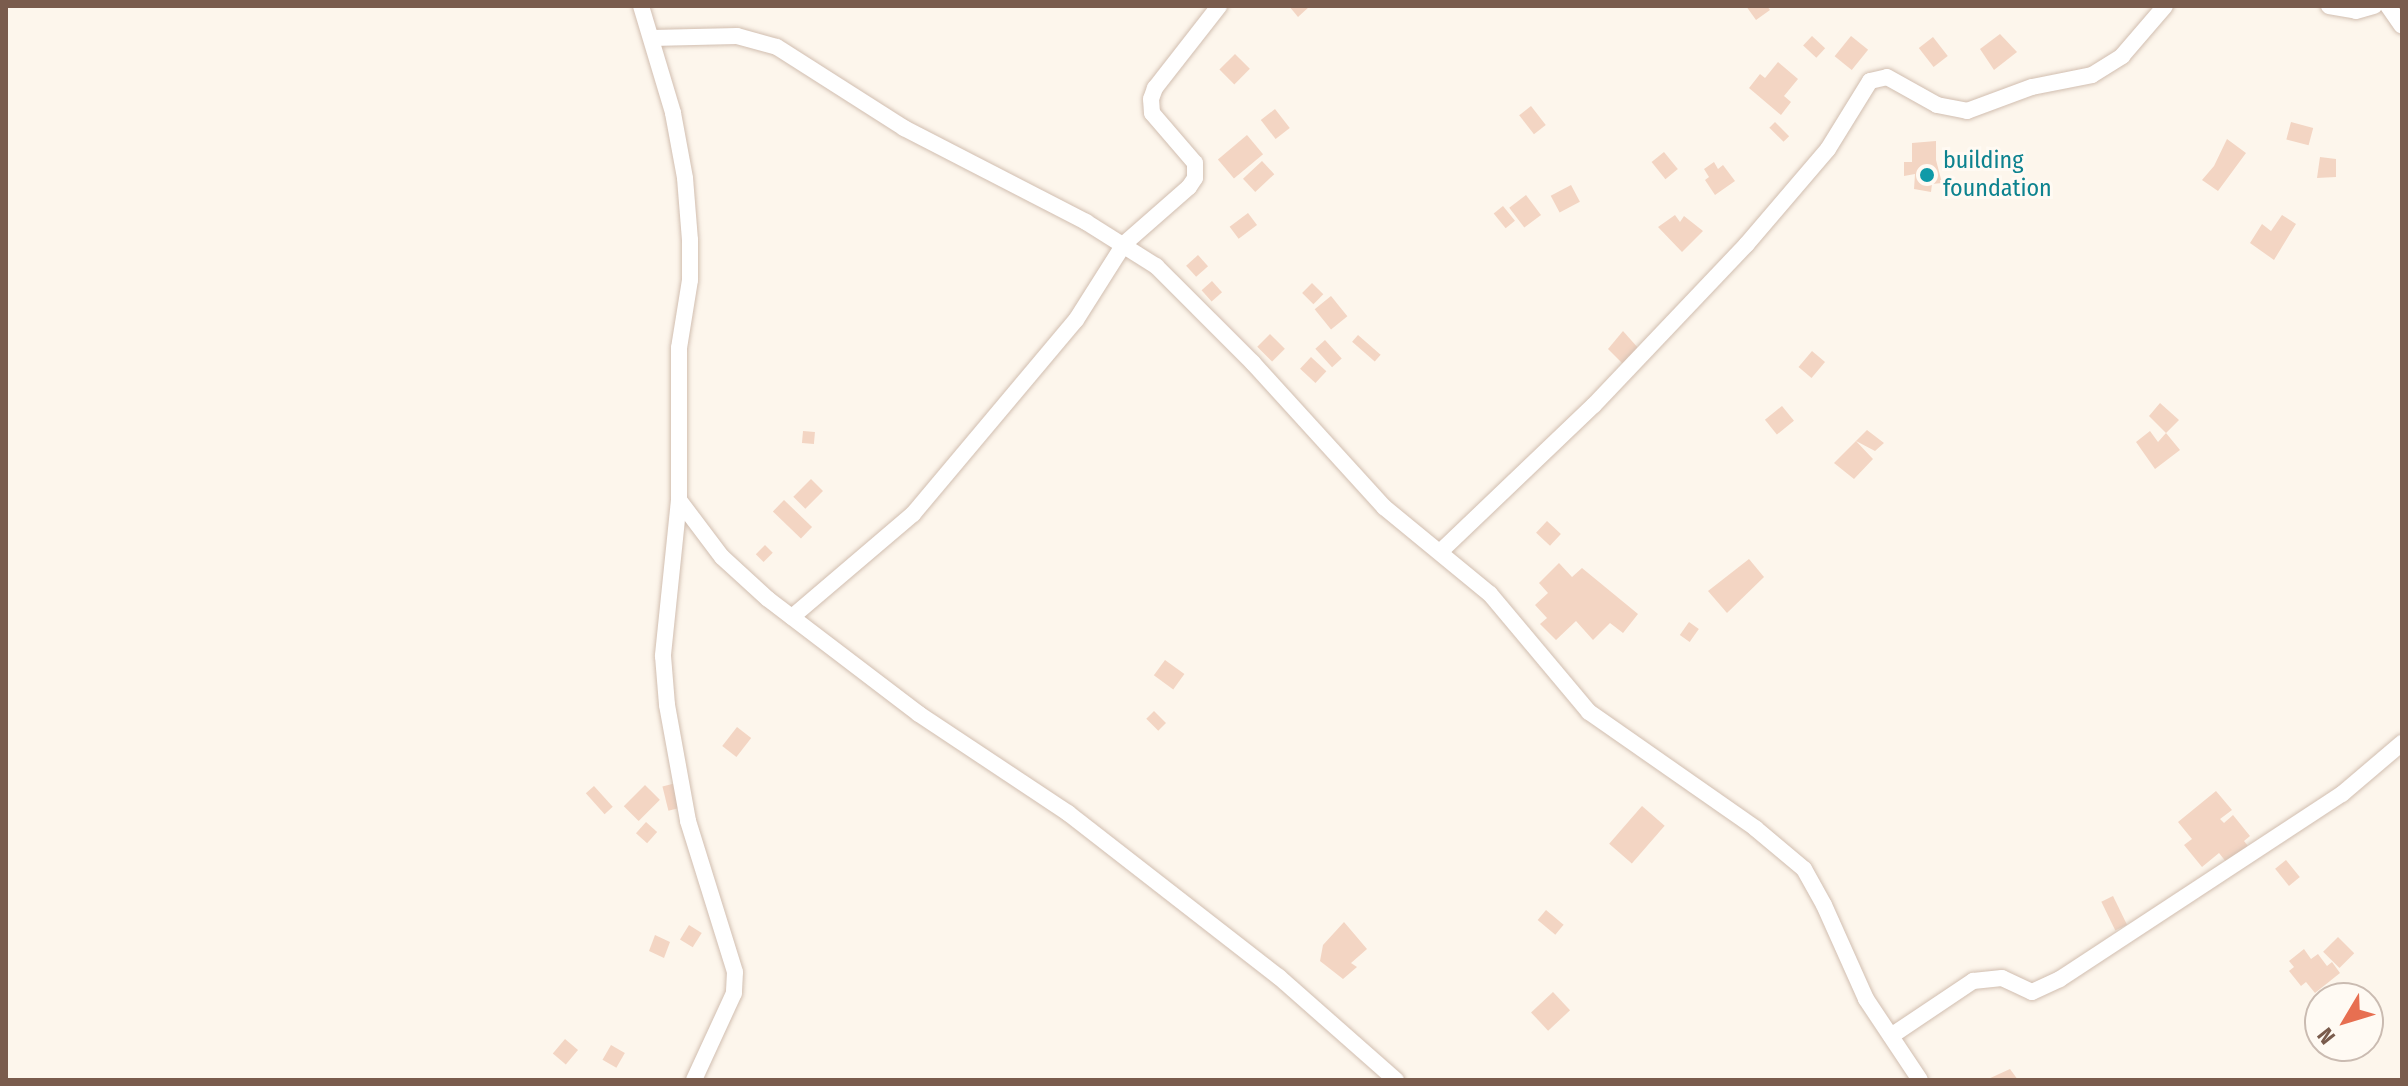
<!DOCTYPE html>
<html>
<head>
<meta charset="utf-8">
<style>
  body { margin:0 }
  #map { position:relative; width:2408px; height:1086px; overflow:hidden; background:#fdf6ec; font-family:"Fira Sans Condensed",sans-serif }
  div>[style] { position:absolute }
  .building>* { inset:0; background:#f3d5c3; transform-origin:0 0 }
  .roads { filter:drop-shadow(0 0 2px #d1beb0) drop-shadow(0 0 2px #d1beb0) }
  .street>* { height:16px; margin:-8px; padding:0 8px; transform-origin:8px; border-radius:8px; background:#fff }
  .dots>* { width:22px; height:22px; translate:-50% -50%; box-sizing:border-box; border:4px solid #fffaf3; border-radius:50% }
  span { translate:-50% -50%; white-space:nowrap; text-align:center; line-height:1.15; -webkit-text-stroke:6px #fffaf3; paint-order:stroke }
  .culture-label { font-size:24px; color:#0d838f }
  .left { translate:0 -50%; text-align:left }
  .frame { position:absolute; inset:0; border:8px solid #7a5c4d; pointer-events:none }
  .north { position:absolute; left:2304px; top:982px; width:80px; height:80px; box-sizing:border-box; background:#fffaf3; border:2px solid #cabbb1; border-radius:50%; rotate:232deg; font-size:22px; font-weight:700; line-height:32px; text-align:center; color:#7a5c4d }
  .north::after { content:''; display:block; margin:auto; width:28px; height:36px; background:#e76f51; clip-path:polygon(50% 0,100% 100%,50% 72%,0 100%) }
</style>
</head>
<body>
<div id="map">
  <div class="building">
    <div style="clip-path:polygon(1289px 6px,1310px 6px,1298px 17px)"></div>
    <div style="clip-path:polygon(1746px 6px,1767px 6px,1770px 10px,1756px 20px)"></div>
    <div style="clip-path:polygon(2000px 34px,2017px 52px,1994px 70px,1980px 49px)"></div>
    <div style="left:1812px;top:36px;width:18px;height:13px;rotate:43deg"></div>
    <div style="left:1851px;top:36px;width:22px;height:26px;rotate:39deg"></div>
    <div style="left:1933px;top:37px;width:24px;height:18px;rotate:52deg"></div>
    <div style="left:1235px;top:54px;width:21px;height:22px;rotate:45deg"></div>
    <div style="clip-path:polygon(1778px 62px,1798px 79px,1784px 96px,1791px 102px,1781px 115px,1749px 88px,1760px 74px,1765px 78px)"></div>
    <div style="left:1531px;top:106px;width:24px;height:15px;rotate:52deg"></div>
    <div style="left:1275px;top:109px;width:24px;height:18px;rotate:52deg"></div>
    <div style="left:1775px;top:122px;width:20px;height:8px;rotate:45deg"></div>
    <div style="left:2291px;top:122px;width:23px;height:18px;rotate:15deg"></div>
    <div style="left:1247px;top:135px;width:25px;height:38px;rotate:50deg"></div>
    <div style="clip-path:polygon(2227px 139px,2246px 153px,2218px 191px,2202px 180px,2214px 166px)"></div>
    <div style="clip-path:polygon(1936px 141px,1936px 160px,1942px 183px,1932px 184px,1931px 192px,1914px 189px,1915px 174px,1904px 176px,1904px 162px,1912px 162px,1912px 143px)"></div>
    <div style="left:1664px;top:152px;width:22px;height:16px;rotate:51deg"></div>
    <div style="clip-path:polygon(2320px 157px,2336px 159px,2336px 177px,2317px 178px)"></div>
    <div style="left:1262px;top:161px;width:18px;height:26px;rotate:47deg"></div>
    <div style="clip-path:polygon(1714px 162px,1718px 169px,1723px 165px,1735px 181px,1715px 195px,1705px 180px,1709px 177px,1704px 169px)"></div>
    <div style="left:1571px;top:185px;width:19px;height:23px;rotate:62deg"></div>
    <div style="left:1526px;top:195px;width:25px;height:21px;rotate:53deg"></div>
    <div style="left:1503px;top:206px;width:19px;height:12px;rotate:51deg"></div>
    <div style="left:1248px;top:213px;width:15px;height:23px;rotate:53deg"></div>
    <div style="clip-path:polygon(1675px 215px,1680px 222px,1684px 216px,1703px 231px,1682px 252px,1658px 227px)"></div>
    <div style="clip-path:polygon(2282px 215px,2296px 224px,2274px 260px,2250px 243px,2262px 224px,2271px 231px)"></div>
    <div style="left:1198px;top:255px;width:15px;height:16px;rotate:48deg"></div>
    <div style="left:1212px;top:281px;width:15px;height:14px;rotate:48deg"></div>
    <div style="left:1312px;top:283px;width:16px;height:14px;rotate:45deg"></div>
    <div style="left:1331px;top:296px;width:26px;height:21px;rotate:51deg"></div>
    <div style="clip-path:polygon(1623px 331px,1639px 349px,1625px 366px,1608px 349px)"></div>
    <div style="left:1270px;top:334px;width:21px;height:18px;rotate:45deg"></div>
    <div style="left:1358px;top:335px;width:30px;height:9px;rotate:41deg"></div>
    <div style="left:1325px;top:340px;width:25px;height:13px;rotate:48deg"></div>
    <div style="left:1812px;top:351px;width:17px;height:21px;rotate:40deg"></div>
    <div style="left:1311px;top:357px;width:21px;height:16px;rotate:43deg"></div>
    <div style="clip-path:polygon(2160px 403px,2179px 420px,2166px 433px,2180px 450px,2155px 469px,2136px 442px,2150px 431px,2158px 442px,2166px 433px,2149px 416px)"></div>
    <div style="left:1782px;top:406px;width:19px;height:22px;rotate:51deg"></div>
    <div style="clip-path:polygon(1867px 430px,1884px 443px,1875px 451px,1856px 441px,1873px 459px,1854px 479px,1834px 463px)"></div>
    <div style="left:803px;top:431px;width:12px;height:12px;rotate:5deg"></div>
    <div style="left:811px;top:479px;width:17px;height:25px;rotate:45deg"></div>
    <div style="left:784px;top:500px;width:39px;height:16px;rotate:44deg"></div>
    <div style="left:1547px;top:521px;width:19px;height:16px;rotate:43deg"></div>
    <div style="left:765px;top:545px;width:11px;height:13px;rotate:45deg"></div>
    <div style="clip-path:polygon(1749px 559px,1764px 577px,1727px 613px,1708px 591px)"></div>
    <div style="clip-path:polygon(1559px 563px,1572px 577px,1582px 568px,1638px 614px,1623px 633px,1610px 623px,1593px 640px,1576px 621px,1556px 640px,1540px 624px,1547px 618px,1535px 605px,1548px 593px,1539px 583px)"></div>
    <div style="left:1689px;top:622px;width:12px;height:16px;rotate:35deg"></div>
    <div style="left:1165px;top:660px;width:24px;height:19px;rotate:36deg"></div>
    <div style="left:1154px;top:711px;width:17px;height:11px;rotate:45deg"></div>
    <div style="left:737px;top:727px;width:18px;height:24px;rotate:38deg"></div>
    <div style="left:676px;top:783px;width:25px;height:14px;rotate:76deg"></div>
    <div style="left:645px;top:785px;width:21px;height:30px;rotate:45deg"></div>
    <div style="left:594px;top:786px;width:28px;height:11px;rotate:48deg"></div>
    <div style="clip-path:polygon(2216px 791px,2232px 810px,2220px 819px,2224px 823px,2233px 815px,2250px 836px,2244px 841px,2248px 846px,2227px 863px,2219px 853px,2202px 867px,2184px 845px,2192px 839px,2178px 822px)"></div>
    <div style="left:1642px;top:806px;width:30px;height:50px;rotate:41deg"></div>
    <div style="left:646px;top:822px;width:15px;height:15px;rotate:42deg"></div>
    <div style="left:2286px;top:860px;width:22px;height:14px;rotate:51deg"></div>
    <div style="left:2113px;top:896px;width:32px;height:13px;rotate:64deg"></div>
    <div style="left:1546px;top:910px;width:23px;height:13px;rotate:40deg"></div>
    <div style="clip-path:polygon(1344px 922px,1367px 949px,1351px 963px,1357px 967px,1343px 979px,1320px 961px,1323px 945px)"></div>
    <div style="left:689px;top:925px;width:15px;height:17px;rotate:32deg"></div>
    <div style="clip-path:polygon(655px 935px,670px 942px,664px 958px,649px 951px)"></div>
    <div style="left:2338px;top:937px;width:23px;height:21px;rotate:45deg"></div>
    <div style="clip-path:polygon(2304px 949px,2311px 959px,2318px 954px,2327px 966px,2332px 962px,2340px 973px,2315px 993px,2306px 982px,2301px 986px,2289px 971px,2294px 967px,2289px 961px)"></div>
    <div style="left:1553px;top:992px;width:25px;height:30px;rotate:47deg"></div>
    <div style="left:565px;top:1039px;width:17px;height:19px;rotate:40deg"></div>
    <div style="left:611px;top:1045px;width:16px;height:17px;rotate:30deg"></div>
    <div style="clip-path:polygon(2010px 1069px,2018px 1080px,1986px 1080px)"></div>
  </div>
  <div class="roads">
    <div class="street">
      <div style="left:641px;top:6px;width:112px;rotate:73.3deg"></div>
      <div style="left:673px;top:113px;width:66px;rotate:79.5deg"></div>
      <div style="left:685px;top:178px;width:62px;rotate:85.4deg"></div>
      <div style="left:690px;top:240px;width:40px;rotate:90deg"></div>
      <div style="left:690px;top:280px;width:69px;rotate:99.2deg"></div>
      <div style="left:679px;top:348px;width:152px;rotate:90deg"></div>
      <div style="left:679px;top:500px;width:157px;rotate:95.9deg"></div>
      <div style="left:663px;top:656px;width:49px;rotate:85.3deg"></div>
      <div style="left:667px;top:705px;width:118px;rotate:79.7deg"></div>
      <div style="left:688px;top:821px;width:158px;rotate:72.7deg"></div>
      <div style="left:735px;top:972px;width:21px;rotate:93deg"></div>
      <div style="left:734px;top:993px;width:96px;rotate:114.7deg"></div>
      <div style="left:2329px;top:6px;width:27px;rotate:10deg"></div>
      <div style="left:2356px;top:11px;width:19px;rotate:-16deg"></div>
      <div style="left:2388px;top:6px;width:24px;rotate:55deg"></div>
      <div style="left:652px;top:38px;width:85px;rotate:-1.3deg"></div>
      <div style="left:737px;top:36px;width:41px;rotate:15.4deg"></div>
      <div style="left:777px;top:47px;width:151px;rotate:32.5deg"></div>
      <div style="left:904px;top:128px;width:205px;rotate:27.3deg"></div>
      <div style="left:1086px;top:222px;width:83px;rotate:32.2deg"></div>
      <div style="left:1156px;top:266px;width:137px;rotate:45deg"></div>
      <div style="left:1253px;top:363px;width:195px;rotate:47.7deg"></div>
      <div style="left:1384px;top:507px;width:137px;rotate:39.4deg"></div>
      <div style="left:1490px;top:594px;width:154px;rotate:50deg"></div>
      <div style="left:1589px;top:712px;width:203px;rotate:34.9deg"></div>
      <div style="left:1755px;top:828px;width:64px;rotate:39.9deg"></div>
      <div style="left:1804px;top:869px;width:41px;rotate:60.9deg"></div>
      <div style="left:1824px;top:905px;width:103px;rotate:65.9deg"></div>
      <div style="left:1866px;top:999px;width:97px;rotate:56.3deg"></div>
      <div style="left:679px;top:500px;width:71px;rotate:53deg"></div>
      <div style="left:722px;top:557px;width:62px;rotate:42.4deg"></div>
      <div style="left:768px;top:599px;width:190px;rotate:37.3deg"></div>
      <div style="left:919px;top:714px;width:179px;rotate:33.6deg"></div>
      <div style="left:1068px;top:813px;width:267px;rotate:37.9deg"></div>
      <div style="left:1279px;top:977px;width:156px;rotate:41.4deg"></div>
      <div style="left:1441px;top:551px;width:211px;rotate:-43.7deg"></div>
      <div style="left:1594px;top:405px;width:221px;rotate:-46.5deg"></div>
      <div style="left:1746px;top:245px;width:126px;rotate:-49.5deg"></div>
      <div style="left:1828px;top:149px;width:80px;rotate:-58.3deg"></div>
      <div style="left:1870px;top:81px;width:17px;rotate:-13deg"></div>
      <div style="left:1887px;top:77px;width:57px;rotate:29.2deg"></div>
      <div style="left:1937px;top:105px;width:31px;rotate:11deg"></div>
      <div style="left:1967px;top:111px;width:69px;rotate:-20.3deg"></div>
      <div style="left:2032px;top:87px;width:61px;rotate:-11.3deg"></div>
      <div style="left:2092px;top:75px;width:36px;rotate:-32deg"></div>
      <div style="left:2122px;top:56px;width:66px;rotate:-49.3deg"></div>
      <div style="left:792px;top:617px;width:159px;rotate:-40.4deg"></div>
      <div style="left:913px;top:514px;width:253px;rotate:-50deg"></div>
      <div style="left:1076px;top:320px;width:90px;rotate:-57.7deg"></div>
      <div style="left:1124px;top:244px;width:86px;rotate:-41.2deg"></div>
      <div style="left:1189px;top:187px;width:11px;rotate:-56deg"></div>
      <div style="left:1195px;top:178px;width:15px;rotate:-90deg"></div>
      <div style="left:1195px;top:163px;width:66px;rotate:-130.7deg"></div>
      <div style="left:1152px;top:113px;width:14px;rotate:-94deg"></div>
      <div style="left:1151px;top:99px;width:12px;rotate:-70deg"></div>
      <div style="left:1155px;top:88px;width:104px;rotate:-52deg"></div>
      <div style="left:1891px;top:1036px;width:99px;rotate:-33.9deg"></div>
      <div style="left:1973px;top:981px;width:29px;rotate:-6deg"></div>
      <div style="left:2002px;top:978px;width:33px;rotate:25deg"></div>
      <div style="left:2032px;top:992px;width:31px;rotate:-25deg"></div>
      <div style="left:2060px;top:979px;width:337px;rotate:-33.3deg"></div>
      <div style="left:2342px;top:794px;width:79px;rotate:-40.4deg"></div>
    </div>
  </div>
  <div class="dots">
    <div style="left:1927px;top:175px;background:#0f9aa8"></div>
  </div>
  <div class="culture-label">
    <span class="left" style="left:1943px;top:175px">building<br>foundation</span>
  </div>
  <div class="frame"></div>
  <div class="north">N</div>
</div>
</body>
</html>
